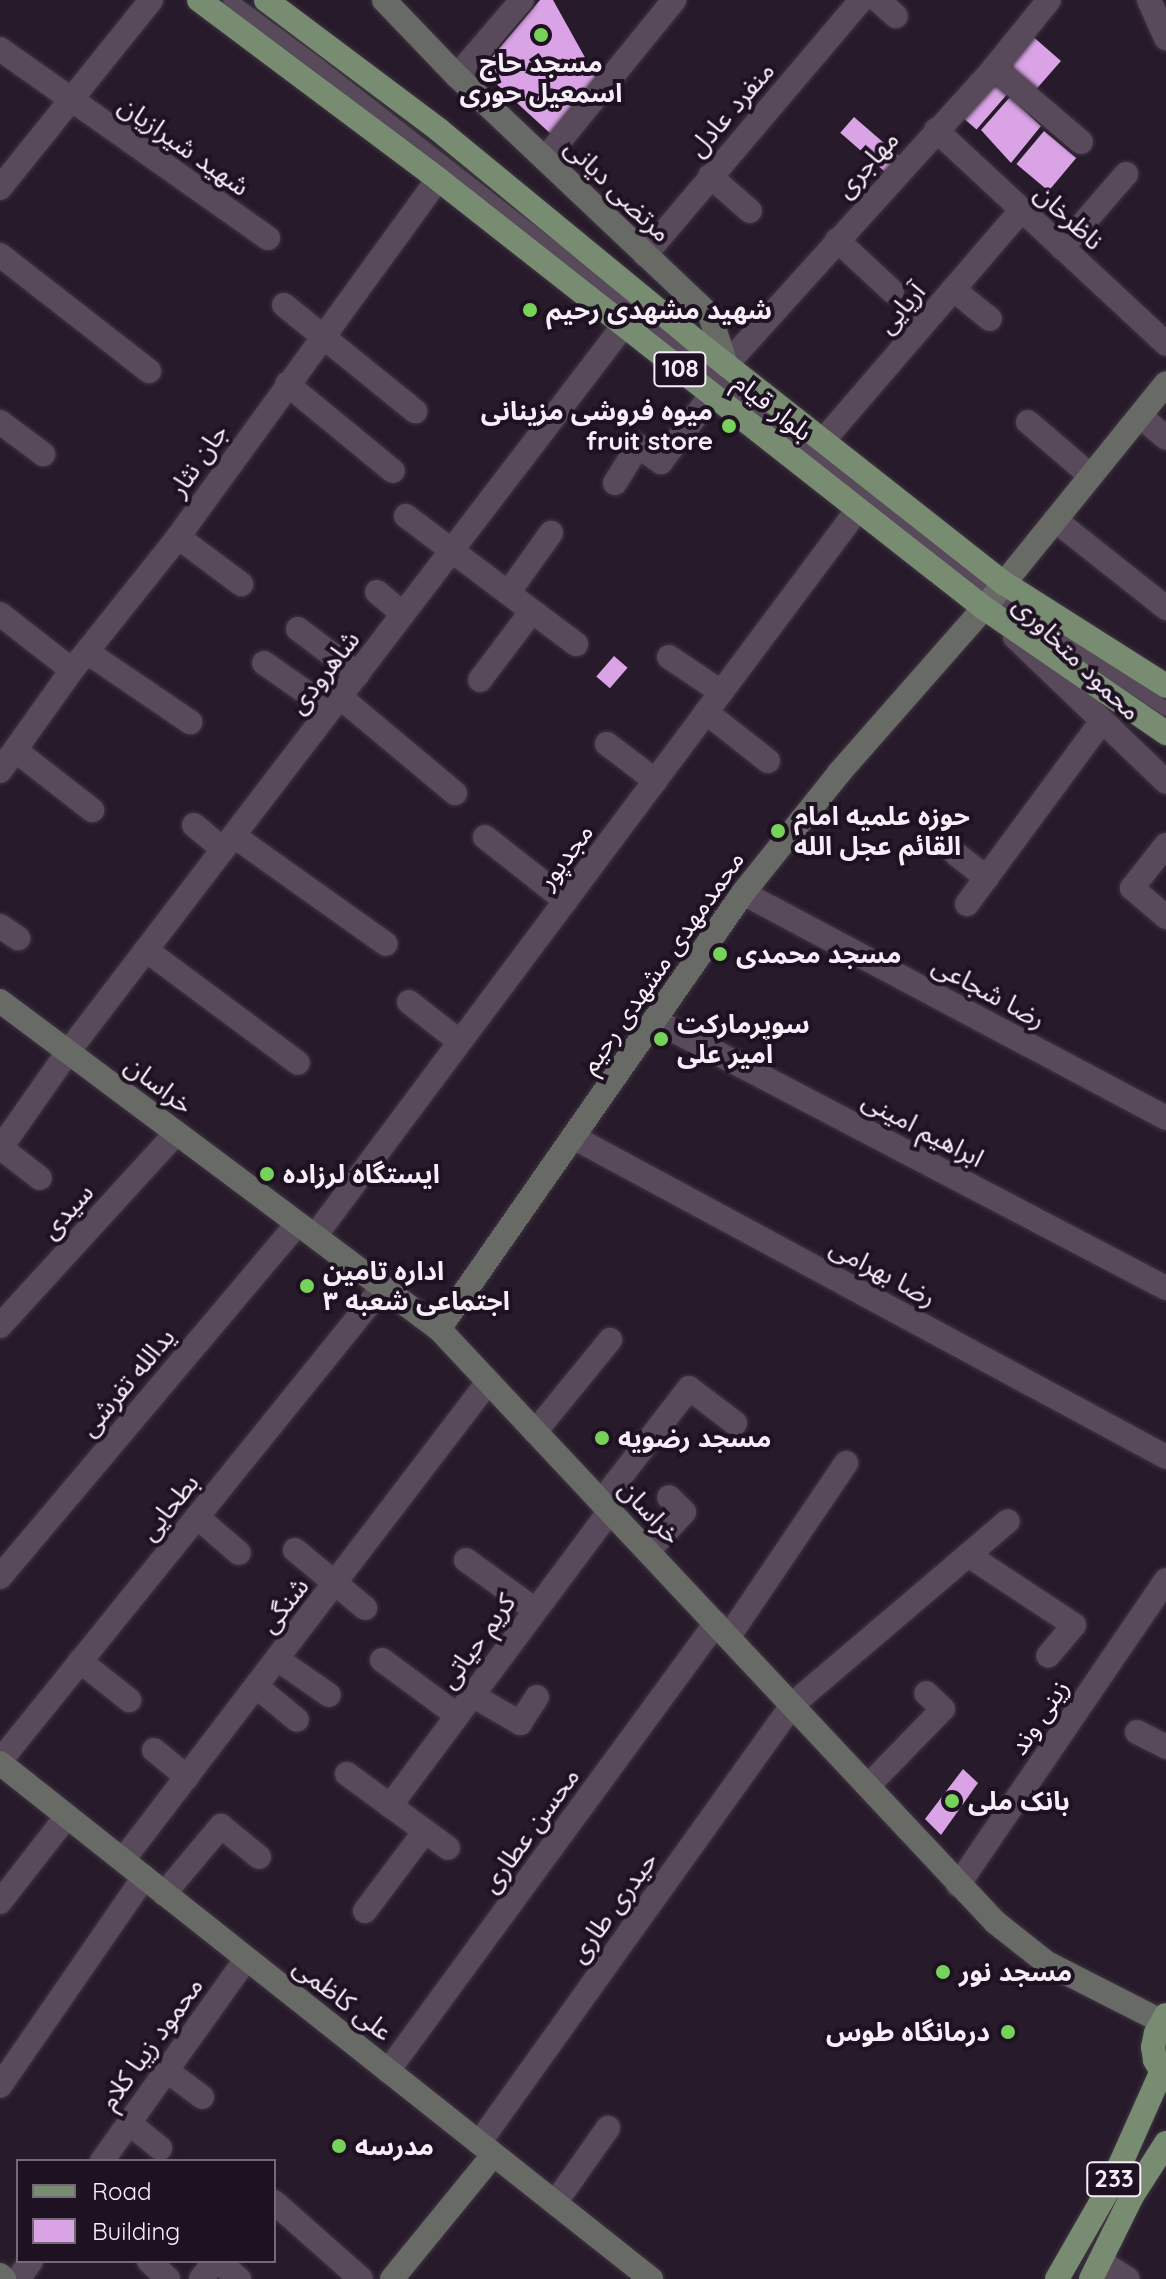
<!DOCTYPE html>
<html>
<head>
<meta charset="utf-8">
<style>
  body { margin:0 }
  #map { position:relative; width:1166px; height:2279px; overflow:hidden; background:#271a2a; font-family:Quicksand,"Noto Sans Arabic",sans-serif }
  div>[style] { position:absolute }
  .building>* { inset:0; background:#daa3e6; transform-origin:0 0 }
  .roads { filter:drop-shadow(0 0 2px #3e3441) drop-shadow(0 0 2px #3e3441) }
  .lane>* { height:14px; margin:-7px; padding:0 7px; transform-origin:7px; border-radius:7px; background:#58495b }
  .street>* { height:24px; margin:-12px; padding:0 12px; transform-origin:12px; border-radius:12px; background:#58495b }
  .secondary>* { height:24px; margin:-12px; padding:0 12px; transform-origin:12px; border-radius:12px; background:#686a66 }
  .primary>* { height:24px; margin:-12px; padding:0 12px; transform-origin:12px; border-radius:12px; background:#778c71 }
  .dots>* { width:22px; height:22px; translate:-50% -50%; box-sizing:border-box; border:4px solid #1e1121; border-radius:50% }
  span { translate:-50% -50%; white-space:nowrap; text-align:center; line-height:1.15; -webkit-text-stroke:8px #1e1121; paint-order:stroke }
  .shield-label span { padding:2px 6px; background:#1e1121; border:2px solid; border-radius:6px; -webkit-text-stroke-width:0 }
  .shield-label { font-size:24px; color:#f8eefa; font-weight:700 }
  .poi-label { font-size:26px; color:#f8eefa; font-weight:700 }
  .left { translate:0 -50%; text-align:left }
  .right { translate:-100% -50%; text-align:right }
  .street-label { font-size:26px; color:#f8eefa }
  .legend { position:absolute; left:16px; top:2159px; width:260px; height:104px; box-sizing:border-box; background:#1e1121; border:2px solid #756978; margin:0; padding:10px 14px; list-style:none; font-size:24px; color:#f8eefa }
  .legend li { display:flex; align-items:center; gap:16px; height:40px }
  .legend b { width:40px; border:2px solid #756978 }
</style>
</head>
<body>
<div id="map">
  <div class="building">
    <div style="clip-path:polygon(540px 0,553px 0,597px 79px,552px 135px,481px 70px)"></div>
    <div style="left:1030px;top:34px;width:41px;height:42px;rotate:41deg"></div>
    <div style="left:990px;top:79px;width:23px;height:47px;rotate:41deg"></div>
    <div style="clip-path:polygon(1010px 97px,1041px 126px,1011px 163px,981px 130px)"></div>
    <div style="left:854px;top:117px;width:60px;height:21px;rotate:41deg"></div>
    <div style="left:1044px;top:131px;width:42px;height:43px;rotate:40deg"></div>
    <div style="left:614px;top:656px;width:18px;height:27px;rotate:41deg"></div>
    <div style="clip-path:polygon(963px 1769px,978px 1783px,941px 1835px,925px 1819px)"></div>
  </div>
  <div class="roads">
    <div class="lane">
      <div style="left:230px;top:0;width:108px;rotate:36.3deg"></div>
      <div style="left:317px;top:64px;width:861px;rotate:38.02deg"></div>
      <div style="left:995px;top:594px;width:206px;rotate:33.9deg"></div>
    </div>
    <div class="street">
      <div style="left:878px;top:0;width:24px;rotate:42deg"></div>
      <div style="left:1149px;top:0;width:42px;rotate:65.9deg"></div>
      <div style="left:0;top:49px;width:328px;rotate:35.2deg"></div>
      <div style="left:994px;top:68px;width:114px;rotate:40.4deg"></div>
      <div style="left:457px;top:76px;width:100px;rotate:-49.5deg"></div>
      <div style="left:936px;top:130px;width:314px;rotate:42.9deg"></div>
      <div style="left:545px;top:159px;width:205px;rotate:-50.9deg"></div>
      <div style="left:710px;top:176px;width:53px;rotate:41.2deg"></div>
      <div style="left:0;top:188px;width:241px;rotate:-51.2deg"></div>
      <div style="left:837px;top:240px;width:75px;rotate:42.8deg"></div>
      <div style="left:1062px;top:248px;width:98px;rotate:-49.1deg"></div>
      <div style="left:0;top:255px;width:189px;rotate:37.9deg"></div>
      <div style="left:645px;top:255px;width:334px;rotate:-49.7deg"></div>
      <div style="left:954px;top:290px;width:46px;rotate:38.9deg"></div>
      <div style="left:284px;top:305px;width:169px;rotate:39deg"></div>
      <div style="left:726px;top:365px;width:400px;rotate:-47.9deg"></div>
      <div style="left:994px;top:68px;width:87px;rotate:-51deg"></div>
      <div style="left:287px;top:384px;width:137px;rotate:39.4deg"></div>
      <div style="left:1140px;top:416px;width:34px;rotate:40deg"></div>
      <div style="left:0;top:422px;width:54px;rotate:36.7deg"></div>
      <div style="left:1028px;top:422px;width:83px;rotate:40.6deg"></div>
      <div style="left:822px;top:442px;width:305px;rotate:-49.3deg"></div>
      <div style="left:615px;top:483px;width:44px;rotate:-58.1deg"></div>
      <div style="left:638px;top:446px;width:28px;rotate:35deg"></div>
      <div style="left:661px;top:462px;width:85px;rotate:-53.1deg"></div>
      <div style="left:406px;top:516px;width:213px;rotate:37deg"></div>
      <div style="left:1055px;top:520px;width:142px;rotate:38.4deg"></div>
      <div style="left:178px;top:537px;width:79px;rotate:36.7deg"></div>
      <div style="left:377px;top:592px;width:34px;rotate:40deg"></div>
      <div style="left:508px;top:593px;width:74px;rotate:-54.4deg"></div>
      <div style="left:0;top:614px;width:91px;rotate:37.9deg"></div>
      <div style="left:298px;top:629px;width:75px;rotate:36.9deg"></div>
      <div style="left:1015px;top:637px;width:209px;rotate:43.8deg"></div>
      <div style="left:87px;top:652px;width:125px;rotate:34.2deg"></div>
      <div style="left:669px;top:657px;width:63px;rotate:33.9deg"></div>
      <div style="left:264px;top:663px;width:80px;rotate:34.9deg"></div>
      <div style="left:480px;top:680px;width:86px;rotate:-53deg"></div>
      <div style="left:340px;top:697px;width:150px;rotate:39.9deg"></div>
      <div style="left:706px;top:712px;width:79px;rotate:38.3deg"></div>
      <div style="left:607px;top:744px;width:61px;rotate:37.1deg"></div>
      <div style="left:15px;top:750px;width:98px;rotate:37.9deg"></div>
      <div style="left:0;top:771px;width:124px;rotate:-54.5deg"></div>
      <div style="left:72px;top:670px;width:170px;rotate:-51.4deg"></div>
      <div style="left:178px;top:537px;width:442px;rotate:-54deg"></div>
      <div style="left:194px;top:825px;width:38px;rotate:40deg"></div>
      <div style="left:234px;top:836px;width:186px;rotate:35.4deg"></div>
      <div style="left:485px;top:837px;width:103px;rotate:38.3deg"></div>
      <div style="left:1166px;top:845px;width:55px;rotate:128.3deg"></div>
      <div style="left:1132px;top:888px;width:45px;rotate:40.5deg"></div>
      <div style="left:956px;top:854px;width:39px;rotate:38deg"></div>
      <div style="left:743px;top:893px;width:479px;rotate:28deg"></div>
      <div style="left:967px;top:904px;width:227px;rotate:-53.6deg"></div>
      <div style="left:0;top:926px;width:22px;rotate:34deg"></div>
      <div style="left:146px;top:950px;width:189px;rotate:36.6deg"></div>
      <div style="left:409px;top:1002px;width:63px;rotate:38deg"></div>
      <div style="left:654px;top:1020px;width:578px;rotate:27.63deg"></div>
      <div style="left:573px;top:1137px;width:674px;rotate:28.35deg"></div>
      <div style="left:1px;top:1148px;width:49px;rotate:37.6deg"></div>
      <div style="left:0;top:1149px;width:118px;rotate:-55deg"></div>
      <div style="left:68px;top:1052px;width:915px;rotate:-52.59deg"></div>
      <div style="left:315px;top:1236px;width:907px;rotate:-53.24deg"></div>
      <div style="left:0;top:1326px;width:261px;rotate:-47.6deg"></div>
      <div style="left:535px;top:1432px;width:119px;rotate:-50.8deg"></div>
      <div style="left:601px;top:1502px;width:144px;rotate:-52.3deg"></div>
      <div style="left:689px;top:1388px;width:58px;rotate:37.3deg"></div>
      <div style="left:197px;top:1517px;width:55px;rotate:40.6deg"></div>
      <div style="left:295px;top:1550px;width:91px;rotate:39.6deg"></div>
      <div style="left:648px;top:1551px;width:53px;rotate:-47.3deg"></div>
      <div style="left:684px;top:1512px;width:21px;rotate:-135deg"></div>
      <div style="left:968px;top:1555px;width:127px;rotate:33.4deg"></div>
      <div style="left:1074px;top:1625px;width:40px;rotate:130deg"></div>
      <div style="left:466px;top:1560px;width:85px;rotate:35.9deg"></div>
      <div style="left:0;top:1577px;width:461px;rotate:-49.9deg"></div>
      <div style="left:729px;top:1636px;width:209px;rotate:-55.9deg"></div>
      <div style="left:277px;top:1659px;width:63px;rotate:34.7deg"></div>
      <div style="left:382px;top:1660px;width:93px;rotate:36.3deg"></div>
      <div style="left:80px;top:1661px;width:63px;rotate:38.5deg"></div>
      <div style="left:256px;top:1686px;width:53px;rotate:39.7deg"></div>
      <div style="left:472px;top:1695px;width:56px;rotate:30.3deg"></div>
      <div style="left:520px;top:1723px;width:31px;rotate:-57deg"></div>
      <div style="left:1137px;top:1732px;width:33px;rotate:27deg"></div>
      <div style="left:154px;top:1750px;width:43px;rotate:39.3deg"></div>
      <div style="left:0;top:1761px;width:608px;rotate:-51.08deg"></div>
      <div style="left:347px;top:1774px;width:125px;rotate:36.2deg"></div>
      <div style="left:869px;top:1785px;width:106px;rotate:-45.8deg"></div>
      <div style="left:943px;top:1709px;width:23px;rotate:-137deg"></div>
      <div style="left:390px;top:1806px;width:368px;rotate:-53.3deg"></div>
      <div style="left:123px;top:1860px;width:601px;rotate:-52.63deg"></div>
      <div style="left:958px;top:1885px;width:369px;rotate:-55.7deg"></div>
      <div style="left:164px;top:1894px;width:89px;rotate:-50deg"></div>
      <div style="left:221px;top:1826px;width:49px;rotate:39.2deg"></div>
      <div style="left:0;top:1902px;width:109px;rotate:-52.1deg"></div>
      <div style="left:365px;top:1911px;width:100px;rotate:-53.1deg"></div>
      <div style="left:166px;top:2070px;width:45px;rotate:36.9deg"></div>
      <div style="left:388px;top:2071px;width:555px;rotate:-53.79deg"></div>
      <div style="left:0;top:2086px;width:254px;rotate:-55.4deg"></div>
      <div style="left:129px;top:2123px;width:40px;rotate:39deg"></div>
      <div style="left:479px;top:2143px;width:540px;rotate:-54.43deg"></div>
      <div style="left:793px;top:1704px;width:282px;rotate:-40.4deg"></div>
      <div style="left:102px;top:2161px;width:248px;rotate:-54.5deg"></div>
      <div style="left:274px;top:2202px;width:116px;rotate:41.5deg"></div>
      <div style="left:555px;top:2203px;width:92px;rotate:-54.8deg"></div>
      <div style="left:149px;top:2261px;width:26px;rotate:43deg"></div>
      <div style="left:218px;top:2261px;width:28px;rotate:41deg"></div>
      <div style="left:1100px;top:2261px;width:33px;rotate:33deg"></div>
      <div style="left:18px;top:2279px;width:22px;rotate:-54deg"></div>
      <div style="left:201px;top:2279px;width:23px;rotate:-52deg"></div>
    </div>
    <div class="secondary">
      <div style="left:384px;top:0;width:105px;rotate:46.2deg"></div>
      <div style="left:457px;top:76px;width:348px;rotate:43.4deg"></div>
      <div style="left:710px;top:315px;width:52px;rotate:72.3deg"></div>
      <div style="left:0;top:1001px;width:548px;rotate:36.77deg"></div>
      <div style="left:439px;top:1329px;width:813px;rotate:46.84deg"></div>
      <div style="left:995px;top:1922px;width:66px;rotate:38.3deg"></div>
      <div style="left:1047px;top:1963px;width:128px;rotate:27deg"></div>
      <div style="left:439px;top:1329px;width:532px;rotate:-55.11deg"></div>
      <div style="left:743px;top:893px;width:154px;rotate:-51.3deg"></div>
      <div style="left:839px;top:773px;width:220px;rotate:-48.7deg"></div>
      <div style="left:984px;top:608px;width:289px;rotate:-51deg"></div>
      <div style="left:0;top:1763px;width:831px;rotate:38.4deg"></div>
      <div style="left:0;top:2275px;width:6px;rotate:45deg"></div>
      <div style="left:392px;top:2279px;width:160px;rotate:-50.8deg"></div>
    </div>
    <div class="primary">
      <div style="left:199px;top:0;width:299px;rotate:36.8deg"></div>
      <div style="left:438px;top:179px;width:694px;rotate:38.16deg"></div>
      <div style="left:984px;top:608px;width:221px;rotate:34.5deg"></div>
      <div style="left:266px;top:0;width:216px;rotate:36.9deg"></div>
      <div style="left:439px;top:130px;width:333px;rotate:39.4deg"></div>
      <div style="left:696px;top:341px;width:392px;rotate:38.2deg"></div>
      <div style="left:1004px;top:583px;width:192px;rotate:32.4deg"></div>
      <div style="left:1166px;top:2015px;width:21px;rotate:119deg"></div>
      <div style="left:1156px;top:2033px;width:14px;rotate:102deg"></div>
      <div style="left:1153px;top:2047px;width:13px;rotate:81deg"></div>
      <div style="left:1155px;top:2060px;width:22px;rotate:60deg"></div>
      <div style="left:1057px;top:2279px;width:111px;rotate:-60.2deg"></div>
      <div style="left:1112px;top:2183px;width:120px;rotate:-66deg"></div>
      <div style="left:1091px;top:2279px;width:93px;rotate:-63.7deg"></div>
      <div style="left:1132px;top:2196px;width:63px;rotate:-57.3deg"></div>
    </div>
  </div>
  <div class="dots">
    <div style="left:541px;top:35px;background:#77d259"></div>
    <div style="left:530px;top:310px;background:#77d259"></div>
    <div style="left:729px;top:426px;background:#77d259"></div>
    <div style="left:778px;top:831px;background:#77d259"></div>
    <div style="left:720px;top:954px;background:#77d259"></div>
    <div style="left:661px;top:1039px;background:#77d259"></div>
    <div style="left:267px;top:1174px;background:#77d259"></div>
    <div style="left:307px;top:1286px;background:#77d259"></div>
    <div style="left:602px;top:1438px;background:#77d259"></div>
    <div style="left:952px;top:1801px;background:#77d259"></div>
    <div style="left:943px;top:1972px;background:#77d259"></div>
    <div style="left:1008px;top:2032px;background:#77d259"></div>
    <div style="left:339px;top:2146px;background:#77d259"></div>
  </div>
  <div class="shield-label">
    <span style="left:680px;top:369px">108</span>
    <span style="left:1114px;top:2179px">233</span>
  </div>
  <div class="poi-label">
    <span style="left:541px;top:78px">مسجد حاج<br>اسمعیل حوری</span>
    <span class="left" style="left:546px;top:310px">شهید مشهدی رحیم</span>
    <span class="right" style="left:713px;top:426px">میوه فروشی مزینانی<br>fruit store</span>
    <span class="left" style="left:794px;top:831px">حوزه علمیه امام<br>القائم عجل الله</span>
    <span class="left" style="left:736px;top:954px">مسجد محمدی</span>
    <span class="left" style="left:677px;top:1039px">سوپرمارکت<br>امیر علی</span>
    <span class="left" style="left:283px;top:1174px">ایستگاه لرزاده</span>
    <span class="left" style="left:323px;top:1286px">اداره تامین<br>اجتماعی شعبه ۳</span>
    <span class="left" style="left:618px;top:1438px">مسجد رضویه</span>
    <span class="left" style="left:968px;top:1801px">بانک ملی</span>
    <span class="left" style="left:959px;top:1972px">مسجد نور</span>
    <span class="right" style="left:990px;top:2032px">درمانگاه طوس</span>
    <span class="left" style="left:355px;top:2146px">مدرسه</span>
  </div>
  <div class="street-label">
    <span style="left:731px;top:109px;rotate:-49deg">منفرد عادل</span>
    <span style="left:184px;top:146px;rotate:35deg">شهید شیرازیان</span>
    <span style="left:867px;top:164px;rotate:-48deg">مهاجری</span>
    <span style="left:618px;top:190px;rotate:44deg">مرتضی دیانی</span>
    <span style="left:1069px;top:217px;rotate:43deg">ناظرخان</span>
    <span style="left:901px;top:308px;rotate:-49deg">آریایی</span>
    <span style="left:773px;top:407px;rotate:38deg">بلوار قیام</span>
    <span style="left:198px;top:460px;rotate:-55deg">جان نثار</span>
    <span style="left:1077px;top:658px;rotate:44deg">محمود متخاوری</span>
    <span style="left:324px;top:672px;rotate:-52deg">شاهرودی</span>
    <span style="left:565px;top:856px;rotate:-53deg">مجدپور</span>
    <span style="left:662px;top:962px;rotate:-55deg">محمدمهدی مشهدی رحیم</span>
    <span style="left:989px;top:992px;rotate:28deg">رضا شجاعی</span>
    <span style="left:159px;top:1085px;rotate:37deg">خراسان</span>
    <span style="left:923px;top:1129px;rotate:28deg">ابراهیم امینی</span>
    <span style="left:67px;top:1211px;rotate:-48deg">سیدی</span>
    <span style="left:883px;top:1272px;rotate:28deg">رضا بهرامی</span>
    <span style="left:127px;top:1382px;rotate:-50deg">یدالله تفرشی</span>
    <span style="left:169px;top:1507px;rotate:-51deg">بطحایی</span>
    <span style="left:650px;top:1512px;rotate:47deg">خراسان</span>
    <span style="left:284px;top:1605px;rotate:-52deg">شنگی</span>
    <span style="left:477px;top:1641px;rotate:-54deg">کریم حیاتی</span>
    <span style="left:1039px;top:1717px;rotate:-56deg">زینی وند</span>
    <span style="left:530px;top:1830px;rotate:-54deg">محسن عطاری</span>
    <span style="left:613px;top:1907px;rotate:-54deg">حیدری طاری</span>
    <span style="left:343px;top:1999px;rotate:38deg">علی کاظمی</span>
    <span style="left:151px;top:2043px;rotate:-54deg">محمود زیبا کلام</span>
  </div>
  <ul class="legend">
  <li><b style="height:10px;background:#778c71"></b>Road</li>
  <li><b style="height:22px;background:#daa3e6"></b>Building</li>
  </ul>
</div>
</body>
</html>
